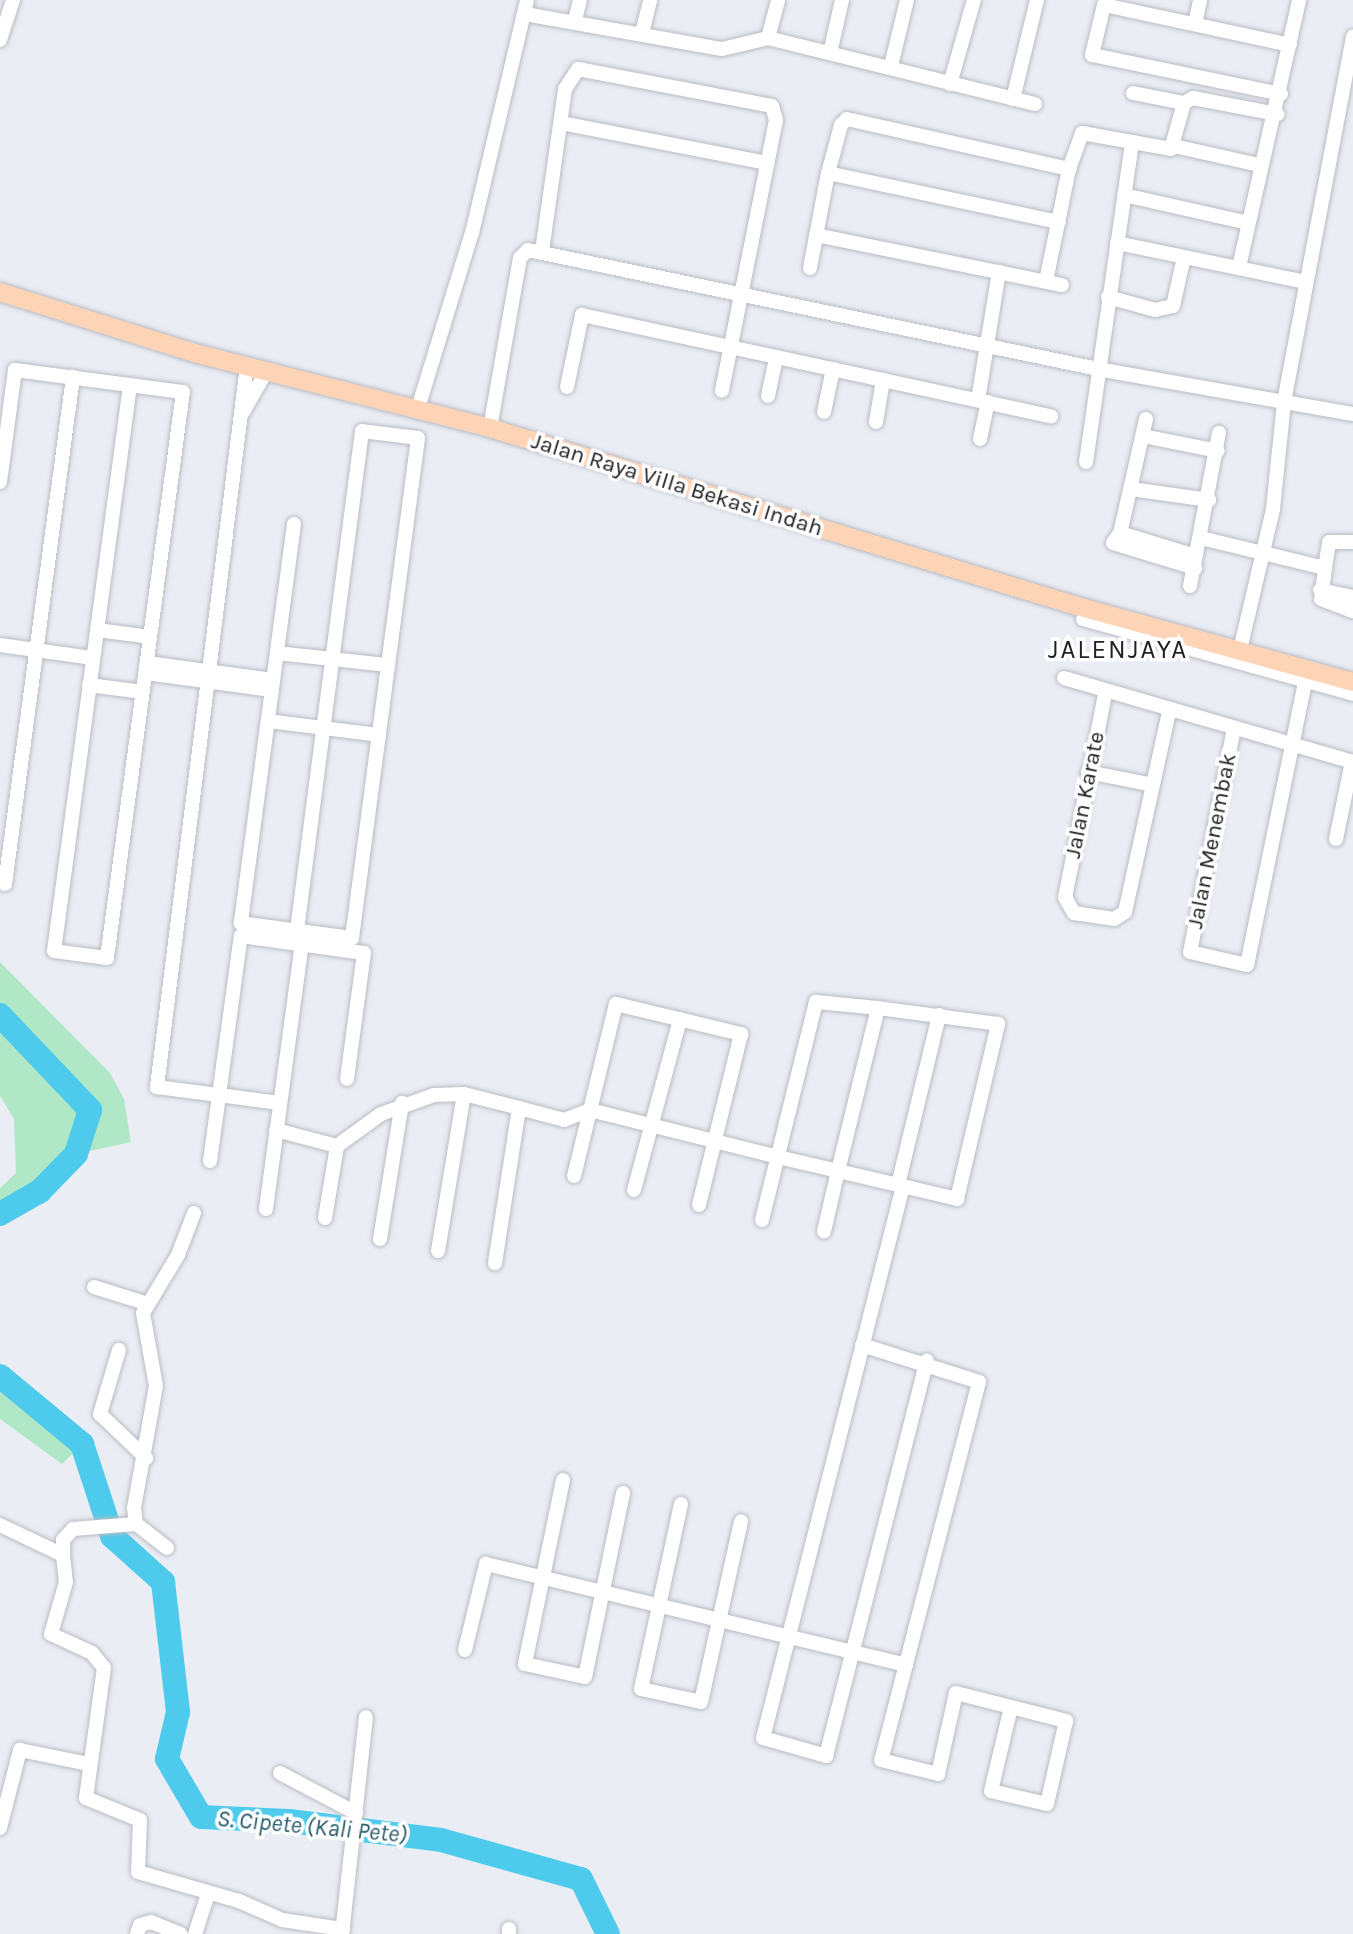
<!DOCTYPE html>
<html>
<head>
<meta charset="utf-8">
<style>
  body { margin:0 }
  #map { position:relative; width:1353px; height:1934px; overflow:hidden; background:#ebedf5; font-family:Karla,sans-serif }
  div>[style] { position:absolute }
  .green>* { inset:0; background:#b0e8c7 }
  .river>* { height:24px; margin:-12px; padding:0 12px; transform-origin:12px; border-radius:12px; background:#4ecbec }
  .roads { filter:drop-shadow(0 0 2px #babcc3) drop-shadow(0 0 2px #babcc3) }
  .minor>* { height:14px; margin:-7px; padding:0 7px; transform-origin:7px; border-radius:7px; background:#fff }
  .major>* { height:18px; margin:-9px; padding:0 9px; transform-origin:9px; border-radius:9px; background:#fed4b7 }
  span { translate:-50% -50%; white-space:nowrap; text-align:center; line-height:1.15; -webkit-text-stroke:7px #fff; paint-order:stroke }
  .street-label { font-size:23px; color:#212224 }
  .water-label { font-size:24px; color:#295c6b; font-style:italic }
  .quarter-label { font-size:26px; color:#212224; letter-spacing:2px }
</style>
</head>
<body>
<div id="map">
  <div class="green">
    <div style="clip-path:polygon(0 962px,110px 1073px,124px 1099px,131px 1142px,76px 1154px,40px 1191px,0 1214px,0 1188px,16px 1173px,14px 1119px,0 1096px)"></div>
    <div style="clip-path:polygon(0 1378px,82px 1444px,62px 1464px,0 1419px)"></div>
  </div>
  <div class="river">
    <div style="left:0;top:1015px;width:131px;rotate:46.5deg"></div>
    <div style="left:90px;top:1110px;width:46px;rotate:107.7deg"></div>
    <div style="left:76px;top:1154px;width:52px;rotate:134.2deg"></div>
    <div style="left:40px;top:1191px;width:46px;rotate:150.1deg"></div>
    <div style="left:0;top:1376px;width:107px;rotate:39.7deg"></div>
    <div style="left:82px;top:1444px;width:97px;rotate:71.9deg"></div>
    <div style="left:112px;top:1536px;width:69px;rotate:42deg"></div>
    <div style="left:163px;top:1582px;width:131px;rotate:83.4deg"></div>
    <div style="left:178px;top:1712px;width:48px;rotate:103.2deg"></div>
    <div style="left:167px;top:1759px;width:67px;rotate:59.6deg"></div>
    <div style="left:201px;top:1817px;width:88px;rotate:2.6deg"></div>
    <div style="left:289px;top:1821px;width:153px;rotate:7.1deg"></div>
    <div style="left:441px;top:1840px;width:145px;rotate:15.6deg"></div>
    <div style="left:581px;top:1879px;width:61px;rotate:63.9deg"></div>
  </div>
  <div class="roads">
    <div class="minor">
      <div style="left:525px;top:14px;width:200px;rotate:10.1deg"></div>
      <div style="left:722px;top:49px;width:47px;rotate:-13.4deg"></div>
      <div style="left:768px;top:38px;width:275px;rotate:13.9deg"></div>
      <div style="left:575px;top:20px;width:21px;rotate:-76deg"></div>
      <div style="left:1195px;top:24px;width:25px;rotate:-78deg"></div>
      <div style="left:642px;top:33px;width:34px;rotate:-76deg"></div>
      <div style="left:768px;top:38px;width:39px;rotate:-75deg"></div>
      <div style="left:0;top:40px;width:42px;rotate:-72deg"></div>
      <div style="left:830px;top:53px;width:54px;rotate:-77.2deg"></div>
      <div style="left:891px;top:66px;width:68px;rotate:-76.4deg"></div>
      <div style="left:950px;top:84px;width:87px;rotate:-74.1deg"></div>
      <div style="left:1133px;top:93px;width:52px;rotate:11.1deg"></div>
      <div style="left:1281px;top:94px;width:193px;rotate:-168.3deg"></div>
      <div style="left:1092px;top:55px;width:51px;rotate:-76.5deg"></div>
      <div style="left:1104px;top:5px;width:190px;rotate:12.1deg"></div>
      <div style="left:1013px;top:99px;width:102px;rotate:-76.4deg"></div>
      <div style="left:561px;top:123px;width:210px;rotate:11deg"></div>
      <div style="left:1174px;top:146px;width:87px;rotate:12.6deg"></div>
      <div style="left:1069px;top:169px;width:38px;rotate:-70deg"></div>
      <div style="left:1082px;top:133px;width:90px;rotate:10.2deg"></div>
      <div style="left:1171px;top:149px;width:48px;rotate:-74.2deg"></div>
      <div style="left:1184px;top:103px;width:10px;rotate:-29deg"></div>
      <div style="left:1193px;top:98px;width:86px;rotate:10.8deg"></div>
      <div style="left:828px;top:173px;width:236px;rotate:12deg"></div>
      <div style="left:1124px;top:195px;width:127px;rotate:12.7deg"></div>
      <div style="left:816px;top:235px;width:251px;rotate:11.5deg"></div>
      <div style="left:1117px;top:243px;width:192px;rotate:11.7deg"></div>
      <div style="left:542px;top:251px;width:164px;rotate:-81.9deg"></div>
      <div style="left:565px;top:89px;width:24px;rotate:-57deg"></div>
      <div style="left:578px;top:69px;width:197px;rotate:10.8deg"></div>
      <div style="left:772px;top:106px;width:15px;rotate:74deg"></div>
      <div style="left:776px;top:120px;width:276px;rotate:101.3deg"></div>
      <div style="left:1239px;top:267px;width:274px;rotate:-77.3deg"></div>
      <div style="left:810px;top:268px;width:97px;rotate:-79.3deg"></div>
      <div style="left:828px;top:173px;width:50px;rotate:-74.8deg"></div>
      <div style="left:841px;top:125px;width:8px;rotate:-45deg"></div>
      <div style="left:847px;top:119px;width:228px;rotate:12.7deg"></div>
      <div style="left:1069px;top:169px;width:114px;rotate:101.6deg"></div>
      <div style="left:1108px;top:297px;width:49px;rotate:15.5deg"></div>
      <div style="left:1155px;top:310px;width:18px;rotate:-13deg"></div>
      <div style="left:1173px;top:306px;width:50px;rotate:-77.3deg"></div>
      <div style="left:247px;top:366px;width:727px;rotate:97.12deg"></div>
      <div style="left:157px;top:1087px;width:124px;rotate:7.4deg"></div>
      <div style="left:567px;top:387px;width:74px;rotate:-78.2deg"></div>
      <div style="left:582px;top:315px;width:480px;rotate:12.2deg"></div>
      <div style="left:768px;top:396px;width:40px;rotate:-78deg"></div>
      <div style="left:978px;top:400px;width:130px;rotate:-80.7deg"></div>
      <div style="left:418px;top:408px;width:183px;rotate:-72.9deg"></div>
      <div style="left:472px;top:233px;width:239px;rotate:-76.7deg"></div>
      <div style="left:243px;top:412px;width:46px;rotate:-60.1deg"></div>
      <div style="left:824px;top:412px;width:44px;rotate:-78.2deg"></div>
      <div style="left:1146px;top:419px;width:117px;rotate:102.8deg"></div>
      <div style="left:1120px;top:533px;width:12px;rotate:125deg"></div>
      <div style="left:1113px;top:543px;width:86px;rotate:17deg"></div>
      <div style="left:876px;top:422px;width:43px;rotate:-80.5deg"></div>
      <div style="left:490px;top:428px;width:173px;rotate:-80deg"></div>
      <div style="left:520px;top:258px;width:11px;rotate:-45deg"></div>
      <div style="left:528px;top:250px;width:587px;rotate:11.79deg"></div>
      <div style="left:1103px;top:370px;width:254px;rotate:10deg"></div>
      <div style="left:1143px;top:436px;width:76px;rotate:11.3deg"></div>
      <div style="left:980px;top:439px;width:38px;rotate:-78deg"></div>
      <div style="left:1086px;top:462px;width:323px;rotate:-81.8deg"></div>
      <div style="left:0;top:482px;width:113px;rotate:-82.4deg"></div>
      <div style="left:15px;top:370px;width:169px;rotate:7.5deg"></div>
      <div style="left:183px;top:392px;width:571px;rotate:97.65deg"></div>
      <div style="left:107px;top:958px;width:53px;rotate:-172.5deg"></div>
      <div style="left:54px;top:951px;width:571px;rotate:-82.35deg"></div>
      <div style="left:1131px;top:489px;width:79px;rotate:8deg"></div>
      <div style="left:294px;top:524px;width:403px;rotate:97.6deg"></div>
      <div style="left:241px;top:923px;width:112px;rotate:7.7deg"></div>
      <div style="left:352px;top:938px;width:504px;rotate:-82.48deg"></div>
      <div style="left:418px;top:438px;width:56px;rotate:-172.9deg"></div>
      <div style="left:362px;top:431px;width:503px;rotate:97.42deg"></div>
      <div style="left:1120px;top:533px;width:79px;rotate:16.8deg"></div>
      <div style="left:1201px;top:538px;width:128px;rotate:13.6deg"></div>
      <div style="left:1325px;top:568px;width:26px;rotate:-81deg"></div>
      <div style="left:1329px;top:542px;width:24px"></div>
      <div style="left:1325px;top:568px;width:31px;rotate:97deg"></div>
      <div style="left:1321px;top:599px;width:34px;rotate:21deg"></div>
      <div style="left:1190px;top:586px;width:156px;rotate:-79.3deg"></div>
      <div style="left:1320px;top:590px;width:34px;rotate:12deg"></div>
      <div style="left:1083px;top:619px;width:280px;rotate:15.5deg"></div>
      <div style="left:97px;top:630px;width:53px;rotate:7.5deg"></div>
      <div style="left:0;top:645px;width:94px;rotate:8deg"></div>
      <div style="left:1240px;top:650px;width:145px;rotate:-76.8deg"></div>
      <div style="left:1273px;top:509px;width:108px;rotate:-84.1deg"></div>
      <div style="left:1284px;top:402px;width:372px;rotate:-79.3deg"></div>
      <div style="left:277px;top:653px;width:112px;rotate:6.2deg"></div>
      <div style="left:147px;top:663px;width:127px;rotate:7.7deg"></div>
      <div style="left:146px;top:673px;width:127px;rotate:7.7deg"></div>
      <div style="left:1064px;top:678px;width:301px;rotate:16.2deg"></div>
      <div style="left:89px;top:685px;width:54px;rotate:7.4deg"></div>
      <div style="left:1105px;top:694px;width:207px;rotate:101.1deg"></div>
      <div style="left:1065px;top:897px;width:18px;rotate:61deg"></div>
      <div style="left:1074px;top:913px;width:40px;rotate:8.5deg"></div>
      <div style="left:1114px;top:919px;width:13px;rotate:-32deg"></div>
      <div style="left:1125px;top:912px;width:205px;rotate:-77.6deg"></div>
      <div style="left:268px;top:721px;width:112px;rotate:7.2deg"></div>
      <div style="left:1234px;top:728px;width:228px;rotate:101.1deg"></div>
      <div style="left:1190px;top:952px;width:58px;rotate:12.8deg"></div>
      <div style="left:1247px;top:965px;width:302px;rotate:-78.4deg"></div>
      <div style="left:1088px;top:772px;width:66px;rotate:11.3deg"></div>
      <div style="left:1336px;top:839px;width:79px;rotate:-78.3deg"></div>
      <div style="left:5px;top:884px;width:512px;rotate:-82.36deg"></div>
      <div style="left:519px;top:1108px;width:47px;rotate:14.9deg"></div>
      <div style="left:564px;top:1120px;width:28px;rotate:-21deg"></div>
      <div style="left:590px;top:1110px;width:194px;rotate:14deg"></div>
      <div style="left:778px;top:1157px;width:123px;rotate:13.1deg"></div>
      <div style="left:898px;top:1185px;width:61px;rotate:13.3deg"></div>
      <div style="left:957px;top:1199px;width:180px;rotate:-76.8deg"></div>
      <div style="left:998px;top:1024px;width:121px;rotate:-172.4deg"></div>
      <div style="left:878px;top:1008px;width:168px;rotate:103.8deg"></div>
      <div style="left:838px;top:1171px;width:62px;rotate:103.1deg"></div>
      <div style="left:276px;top:1130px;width:63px;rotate:14.7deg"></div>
      <div style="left:337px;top:1146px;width:54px;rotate:-36deg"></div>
      <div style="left:381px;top:1114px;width:56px;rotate:-19.7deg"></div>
      <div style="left:434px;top:1095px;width:30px;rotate:-2deg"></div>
      <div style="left:464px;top:1094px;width:57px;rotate:14.3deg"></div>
      <div style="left:519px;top:1108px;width:157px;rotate:98.8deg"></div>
      <div style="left:210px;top:1161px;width:227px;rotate:-82.2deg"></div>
      <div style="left:241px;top:936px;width:124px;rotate:7.9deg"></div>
      <div style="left:364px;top:953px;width:127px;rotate:97.7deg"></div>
      <div style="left:574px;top:1176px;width:177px;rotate:-76.3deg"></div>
      <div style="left:616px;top:1004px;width:129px;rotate:13.5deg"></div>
      <div style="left:741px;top:1034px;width:176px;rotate:103.8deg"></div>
      <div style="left:898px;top:1185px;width:175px;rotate:-76.4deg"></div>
      <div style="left:903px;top:1186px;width:569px;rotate:104.23deg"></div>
      <div style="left:763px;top:1738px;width:66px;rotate:15.9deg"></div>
      <div style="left:826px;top:1756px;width:408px;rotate:-75.7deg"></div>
      <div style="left:634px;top:1190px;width:177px;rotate:-74.9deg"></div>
      <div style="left:266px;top:1209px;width:267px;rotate:-82.3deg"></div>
      <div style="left:325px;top:1218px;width:73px;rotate:-80.5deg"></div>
      <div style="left:762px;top:1220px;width:225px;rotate:-76.1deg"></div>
      <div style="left:816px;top:1002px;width:62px;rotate:5.5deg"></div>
      <div style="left:380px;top:1239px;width:138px;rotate:-80.8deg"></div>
      <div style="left:438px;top:1251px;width:159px;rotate:-80.6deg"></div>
      <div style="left:94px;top:1287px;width:53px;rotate:17.4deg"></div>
      <div style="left:862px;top:1345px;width:123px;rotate:17.5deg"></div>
      <div style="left:979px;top:1382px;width:390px;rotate:104.5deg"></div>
      <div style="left:881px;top:1760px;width:59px;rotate:13.8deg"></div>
      <div style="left:938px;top:1774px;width:83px;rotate:-77.5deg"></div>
      <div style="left:956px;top:1693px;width:114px;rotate:14.3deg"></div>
      <div style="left:1066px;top:1721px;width:85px;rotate:102.9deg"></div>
      <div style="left:1047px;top:1804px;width:57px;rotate:-166.9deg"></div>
      <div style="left:991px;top:1791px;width:86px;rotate:-76.6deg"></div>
      <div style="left:119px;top:1350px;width:67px;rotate:106.5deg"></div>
      <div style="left:100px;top:1414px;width:64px;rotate:43.7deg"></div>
      <div style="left:563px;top:1480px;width:188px;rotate:101.7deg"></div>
      <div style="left:525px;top:1664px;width:61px;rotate:12.2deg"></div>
      <div style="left:585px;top:1677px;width:188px;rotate:-78.3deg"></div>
      <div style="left:681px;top:1504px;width:189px;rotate:102.2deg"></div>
      <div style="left:641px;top:1689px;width:61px;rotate:12.2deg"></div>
      <div style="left:701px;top:1702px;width:185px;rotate:-77.5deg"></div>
      <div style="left:0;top:1525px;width:70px;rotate:25.5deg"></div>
      <div style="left:63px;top:1555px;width:27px;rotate:84deg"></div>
      <div style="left:66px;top:1582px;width:54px;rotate:106.1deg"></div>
      <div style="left:51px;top:1634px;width:45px;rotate:24.9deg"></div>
      <div style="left:92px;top:1653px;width:19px;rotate:51deg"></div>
      <div style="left:104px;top:1668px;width:131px;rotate:97.9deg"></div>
      <div style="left:86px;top:1798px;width:58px;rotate:22.2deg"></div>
      <div style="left:140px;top:1820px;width:52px;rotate:92.2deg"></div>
      <div style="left:138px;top:1872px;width:105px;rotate:16deg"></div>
      <div style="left:239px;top:1901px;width:47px;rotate:23.8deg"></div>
      <div style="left:282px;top:1920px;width:62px;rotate:8.4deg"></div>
      <div style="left:167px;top:1548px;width:39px;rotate:-142deg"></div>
      <div style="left:136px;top:1524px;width:16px;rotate:-97deg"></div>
      <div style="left:134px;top:1508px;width:124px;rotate:-79.8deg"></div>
      <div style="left:156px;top:1386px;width:74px;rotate:-100.1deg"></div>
      <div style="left:143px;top:1313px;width:68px;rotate:-58.9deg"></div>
      <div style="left:178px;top:1255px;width:45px;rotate:-69.1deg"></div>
      <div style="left:63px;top:1555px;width:15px;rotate:-90deg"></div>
      <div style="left:63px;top:1540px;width:15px;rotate:-48deg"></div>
      <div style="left:73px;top:1529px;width:63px;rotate:-4.5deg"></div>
      <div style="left:465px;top:1650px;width:89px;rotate:-76.3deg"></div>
      <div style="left:486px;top:1564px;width:432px;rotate:13.5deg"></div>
      <div style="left:280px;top:1773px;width:86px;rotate:27.8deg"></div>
      <div style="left:0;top:1828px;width:81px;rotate:-75.6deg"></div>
      <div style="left:20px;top:1750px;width:69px;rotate:11.6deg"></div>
      <div style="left:137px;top:1934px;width:9px;rotate:-72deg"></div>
      <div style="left:140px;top:1925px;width:11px;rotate:-15deg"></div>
      <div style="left:151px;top:1922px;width:32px;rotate:22deg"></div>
      <div style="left:195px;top:1934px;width:42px;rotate:-72deg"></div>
      <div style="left:342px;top:1934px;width:218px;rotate:-83.7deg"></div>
      <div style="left:509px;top:1934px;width:5px;rotate:-90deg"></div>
    </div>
    <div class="major">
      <div style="left:0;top:292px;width:207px;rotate:17.4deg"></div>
      <div style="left:198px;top:354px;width:301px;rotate:14.2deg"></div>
      <div style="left:490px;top:428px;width:613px;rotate:16.87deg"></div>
      <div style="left:1077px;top:606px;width:286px;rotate:15.4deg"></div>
    </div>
  </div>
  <div class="street-label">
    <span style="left:677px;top:485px;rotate:17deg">Jalan Raya Villa Bekasi Indah</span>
    <span style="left:1085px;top:795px;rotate:-79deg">Jalan Karate</span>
    <span style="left:1212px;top:841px;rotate:-79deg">Jalan Menembak</span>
  </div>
  <div class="water-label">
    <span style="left:312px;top:1827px;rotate:5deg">S. Cipete (Kali Pete)</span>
  </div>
  <div class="quarter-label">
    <span style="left:1118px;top:650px">JALENJAYA</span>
  </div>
</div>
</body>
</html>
